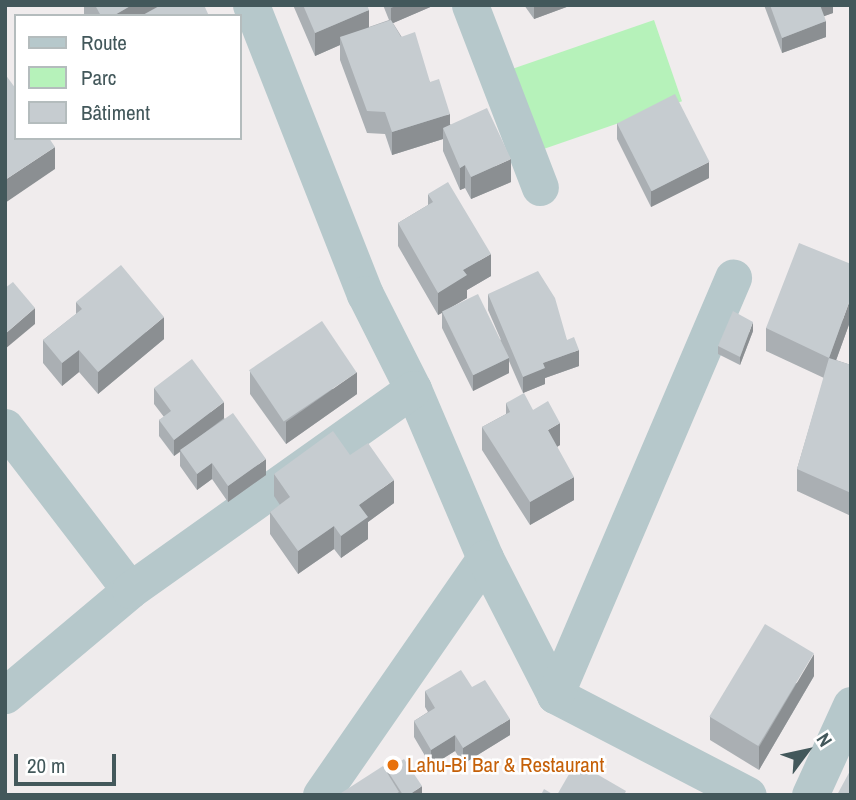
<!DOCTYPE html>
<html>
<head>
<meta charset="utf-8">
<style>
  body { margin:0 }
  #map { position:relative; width:856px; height:800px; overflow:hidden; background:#f0eced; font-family:"Archivo Narrow",sans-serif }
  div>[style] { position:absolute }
  .green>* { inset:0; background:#b6f2ba; transform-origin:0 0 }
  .minor>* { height:37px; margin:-18.5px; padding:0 18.5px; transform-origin:18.5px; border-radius:18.5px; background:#b6c8cb }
  .wall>* { inset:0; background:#aaafb3; transform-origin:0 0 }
  .shaded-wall>* { inset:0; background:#8b8f92 }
  .building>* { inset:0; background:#c6ccd0; transform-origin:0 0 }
  .dots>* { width:19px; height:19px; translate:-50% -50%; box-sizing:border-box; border:4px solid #fff; border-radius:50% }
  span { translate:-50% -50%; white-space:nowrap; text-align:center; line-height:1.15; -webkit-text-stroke:5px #fff; paint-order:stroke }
  .food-label { font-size:21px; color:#c56008 }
  .left { translate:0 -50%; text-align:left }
  .frame { position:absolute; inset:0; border:7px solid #43585b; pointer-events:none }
  .legend { position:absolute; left:14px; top:14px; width:228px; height:126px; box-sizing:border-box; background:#fff; border:2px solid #b4bcbd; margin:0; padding:9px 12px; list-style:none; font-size:21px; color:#43585b }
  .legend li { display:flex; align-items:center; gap:14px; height:35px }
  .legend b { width:35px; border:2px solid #b4bcbd }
  .north { position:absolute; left:772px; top:716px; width:70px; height:70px; -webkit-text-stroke:5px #fff; paint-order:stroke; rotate:57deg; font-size:19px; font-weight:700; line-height:28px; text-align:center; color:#43585b }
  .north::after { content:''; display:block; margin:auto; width:24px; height:32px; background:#43585b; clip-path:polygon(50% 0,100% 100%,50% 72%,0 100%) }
  .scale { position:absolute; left:14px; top:754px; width:102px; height:32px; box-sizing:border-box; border:4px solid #43585b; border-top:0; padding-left:9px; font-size:21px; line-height:24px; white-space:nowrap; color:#43585b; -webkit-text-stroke:5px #fff; paint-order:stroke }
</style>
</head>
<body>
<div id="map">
  <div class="green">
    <div style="left:654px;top:20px;width:86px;height:154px;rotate:71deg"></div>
  </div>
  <div class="minor">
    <div style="left:251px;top:5px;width:311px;rotate:68.5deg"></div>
    <div style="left:365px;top:294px;width:106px;rotate:63.2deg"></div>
    <div style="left:413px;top:389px;width:184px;rotate:66.9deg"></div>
    <div style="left:485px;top:558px;width:288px;rotate:124.7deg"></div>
    <div style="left:470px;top:5px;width:195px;rotate:69deg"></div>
    <div style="left:5px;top:427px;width:205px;rotate:52.5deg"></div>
    <div style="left:485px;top:558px;width:154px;rotate:62.9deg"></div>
    <div style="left:555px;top:695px;width:217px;rotate:27.4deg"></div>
    <div style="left:5px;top:695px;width:163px;rotate:-40deg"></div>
    <div style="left:130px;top:590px;width:347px;rotate:-35.4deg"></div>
    <div style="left:555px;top:695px;width:454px;rotate:-66.9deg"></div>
    <div style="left:810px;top:795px;width:99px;rotate:-65.5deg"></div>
  </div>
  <div class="wall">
    <div style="left:84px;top:5px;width:120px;height:12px"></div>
    <div style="clip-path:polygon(293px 5px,367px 5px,369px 27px,389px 20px,383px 5px,435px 5px,393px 23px,430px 82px,450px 124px,511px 182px,471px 199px,465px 188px,460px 190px,443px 151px,443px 139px,392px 155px,385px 134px,367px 133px,340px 60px,340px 45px,315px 56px)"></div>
    <div style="clip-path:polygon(524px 5px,572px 5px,534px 19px)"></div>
    <div style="clip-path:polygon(764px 5px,833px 5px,833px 13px,824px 16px,826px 37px,782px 53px)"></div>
    <div style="clip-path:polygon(617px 123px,709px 178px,651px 207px,617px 139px)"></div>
    <div style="clip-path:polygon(428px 194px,491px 276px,467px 290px,467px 298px,450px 308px,501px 340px,488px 310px,488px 294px,567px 340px,579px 366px,545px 378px,545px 384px,523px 393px,509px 361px,509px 373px,473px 391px,442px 328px,442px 313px,438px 315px,398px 246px,398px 223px,428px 205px)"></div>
    <div style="clip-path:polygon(76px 302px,164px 339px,98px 394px,79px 372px,62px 386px,43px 363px,43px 340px,76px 314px)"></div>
    <div style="clip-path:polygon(851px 319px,836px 360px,851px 365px,851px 516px,797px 491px,797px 469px,824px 378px,766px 351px,766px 328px)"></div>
    <div style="clip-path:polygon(753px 331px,740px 365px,718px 354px,718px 346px)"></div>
    <div style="clip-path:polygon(250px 371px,357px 394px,286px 444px,250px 394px)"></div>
    <div style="clip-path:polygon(154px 388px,224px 418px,266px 475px,228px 502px,212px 479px,197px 490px,180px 466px,180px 452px,174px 456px,159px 436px,159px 420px,164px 417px,154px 404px)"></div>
    <div style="clip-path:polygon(506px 403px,533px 410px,560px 445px,557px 447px,574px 500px,530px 525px,482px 450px,482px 427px,506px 414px)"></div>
    <div style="clip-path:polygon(350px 455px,394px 503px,368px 522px,368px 539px,341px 558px,334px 549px,298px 574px,270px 534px,270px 512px,280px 505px,274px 496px,274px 474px)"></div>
    <div style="clip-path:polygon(814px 676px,759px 770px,710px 740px,710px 717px)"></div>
    <div style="clip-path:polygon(472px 687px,510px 735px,463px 764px,455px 751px,431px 766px,414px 737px,414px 721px,428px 712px,425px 707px,425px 691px)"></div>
    <div style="clip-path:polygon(387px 770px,422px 795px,338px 795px,387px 773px)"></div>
  </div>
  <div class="shaded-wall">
    <div style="clip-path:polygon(132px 5px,173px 5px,154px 16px,113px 16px)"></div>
    <div style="clip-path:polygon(398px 5px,435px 5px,391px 24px,391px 8px)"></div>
    <div style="clip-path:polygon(534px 5px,572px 5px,534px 19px)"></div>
    <div style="clip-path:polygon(819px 5px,833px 5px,833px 13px,819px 18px)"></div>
    <div style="clip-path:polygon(369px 10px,369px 32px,340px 37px,340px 45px,315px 56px,315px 33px)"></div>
    <div style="clip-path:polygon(826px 21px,826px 37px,782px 53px,782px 38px)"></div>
    <div style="clip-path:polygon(450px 114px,450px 137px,443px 128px,443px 139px,392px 155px,392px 132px)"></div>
    <div style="clip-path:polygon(55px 147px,55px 169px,5px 203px,5px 180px)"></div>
    <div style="clip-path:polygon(511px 159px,511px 182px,471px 199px,471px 177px)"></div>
    <div style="clip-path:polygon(709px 162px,709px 178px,651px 207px,651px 191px)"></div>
    <div style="clip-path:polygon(465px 165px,465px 188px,460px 190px,460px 168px)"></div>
    <div style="clip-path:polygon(491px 254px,491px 276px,467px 290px,467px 298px,438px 315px,438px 293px,463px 270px)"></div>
    <div style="clip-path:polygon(851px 297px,851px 319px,829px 380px,829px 358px)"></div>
    <div style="clip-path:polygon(35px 308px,35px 324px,5px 349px,5px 334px)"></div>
    <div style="clip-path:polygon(164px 317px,164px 339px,98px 394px,98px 372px)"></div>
    <div style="clip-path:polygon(753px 322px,753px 331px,740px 365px,740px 357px)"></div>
    <div style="clip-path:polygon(79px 350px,79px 372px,62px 386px,62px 363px)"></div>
    <div style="clip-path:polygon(579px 350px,579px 366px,545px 378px,545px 384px,523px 393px,523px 377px,543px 363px)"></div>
    <div style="clip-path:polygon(509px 358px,509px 373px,473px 391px,473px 375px)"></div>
    <div style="clip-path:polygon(357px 372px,357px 394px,286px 444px,286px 422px)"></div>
    <div style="clip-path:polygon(224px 402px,224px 418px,174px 456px,174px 440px)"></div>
    <div style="clip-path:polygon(560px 423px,560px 445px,548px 452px,548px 430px)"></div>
    <div style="clip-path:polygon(266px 459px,266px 475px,228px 502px,228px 486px)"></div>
    <div style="clip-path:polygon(212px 463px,212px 479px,197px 490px,197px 474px)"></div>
    <div style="clip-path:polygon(574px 477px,574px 500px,530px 525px,530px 502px)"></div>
    <div style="clip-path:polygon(394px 480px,394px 503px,368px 522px,368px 539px,341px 558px,341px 536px,359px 505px)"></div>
    <div style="clip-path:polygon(334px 526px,334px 549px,298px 574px,298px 551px)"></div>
    <div style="clip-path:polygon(814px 654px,814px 676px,759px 770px,759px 747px)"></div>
    <div style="clip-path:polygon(510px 719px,510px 735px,463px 764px,463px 748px)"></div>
    <div style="clip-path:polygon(455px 735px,455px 751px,431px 766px,431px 750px)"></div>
    <div style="clip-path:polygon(422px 786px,422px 795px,409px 795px)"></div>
  </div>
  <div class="building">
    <div style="clip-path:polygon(95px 5px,132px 5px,113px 16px,101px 16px)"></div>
    <div style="clip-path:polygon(161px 5px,204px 5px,209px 16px,141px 16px)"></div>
    <div style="clip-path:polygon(303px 5px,367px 5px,369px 10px,315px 33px)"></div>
    <div style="clip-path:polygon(770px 5px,820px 5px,826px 21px,782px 38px)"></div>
    <div style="clip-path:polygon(391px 20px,401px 37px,415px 32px,430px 82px,439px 79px,450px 114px,392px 132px,385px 112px,367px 111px,340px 37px)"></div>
    <div style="clip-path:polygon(5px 74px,16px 89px,16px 138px,49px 138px,55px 147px,5px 180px)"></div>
    <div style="left:675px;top:94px;width:76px;height:65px;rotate:63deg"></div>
    <div style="clip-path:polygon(487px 108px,511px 159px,471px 177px,465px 165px,460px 168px,443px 128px)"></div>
    <div style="clip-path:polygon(448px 182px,491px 254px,463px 270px,467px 275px,438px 293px,398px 223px,433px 202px,428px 194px)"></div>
    <div style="clip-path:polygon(799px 243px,851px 264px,851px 297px,829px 358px,851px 365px,851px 493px,797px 469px,829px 358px,766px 328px)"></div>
    <div style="clip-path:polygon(121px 265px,164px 317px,98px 372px,79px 350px,62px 363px,43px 340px,82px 309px,76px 302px)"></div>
    <div style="clip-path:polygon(538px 271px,555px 298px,567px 340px,574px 337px,579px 350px,543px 363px,545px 368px,523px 377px,488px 294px)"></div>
    <div style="clip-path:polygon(13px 282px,35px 308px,5px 334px,5px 288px)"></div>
    <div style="left:478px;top:294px;width:71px;height:40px;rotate:64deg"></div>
    <div style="clip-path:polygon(733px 311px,753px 322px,740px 357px,718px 346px)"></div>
    <div style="left:322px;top:321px;width:62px;height:88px;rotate:56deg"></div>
    <div style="clip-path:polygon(192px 359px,224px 402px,174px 440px,159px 420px,171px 411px,154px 388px)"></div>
    <div style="clip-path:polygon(524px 393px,533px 410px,548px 401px,560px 423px,548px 430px,574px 477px,530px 502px,482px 427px,510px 412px,506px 403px)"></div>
    <div style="clip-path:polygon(233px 413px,266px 459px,228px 486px,212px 463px,197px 474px,180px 450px)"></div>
    <div style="clip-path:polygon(333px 431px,350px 455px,368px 443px,394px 480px,359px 505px,368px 517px,341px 536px,334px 526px,298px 551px,270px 512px,290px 497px,274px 474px)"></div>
    <div style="left:765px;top:624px;width:57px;height:108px;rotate:31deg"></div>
    <div style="clip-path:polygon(461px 670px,472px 687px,485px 680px,510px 719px,463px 748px,455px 735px,431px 750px,414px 721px,435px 708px,425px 691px)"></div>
    <div style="clip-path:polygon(404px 759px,422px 786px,409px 795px,403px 795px,387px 770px)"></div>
    <div style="clip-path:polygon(576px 762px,626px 791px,624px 795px,557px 795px)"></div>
    <div style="clip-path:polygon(383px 766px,399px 792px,394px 795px,338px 795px)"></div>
    <div style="clip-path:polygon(851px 769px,851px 795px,837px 795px)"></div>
    <div style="clip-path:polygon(544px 789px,554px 795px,541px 795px)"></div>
  </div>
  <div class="dots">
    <div style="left:393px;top:765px;background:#e8710a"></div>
  </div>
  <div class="food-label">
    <span class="left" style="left:407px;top:765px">Lahu-Bi Bar &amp; Restaurant</span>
  </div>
  <div class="frame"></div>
  <ul class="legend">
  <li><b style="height:9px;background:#b6c8cb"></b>Route</li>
  <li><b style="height:19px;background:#b6f2ba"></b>Parc</li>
  <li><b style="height:19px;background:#c6ccd0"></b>Bâtiment</li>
  </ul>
  <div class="north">N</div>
  <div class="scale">20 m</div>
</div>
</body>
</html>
